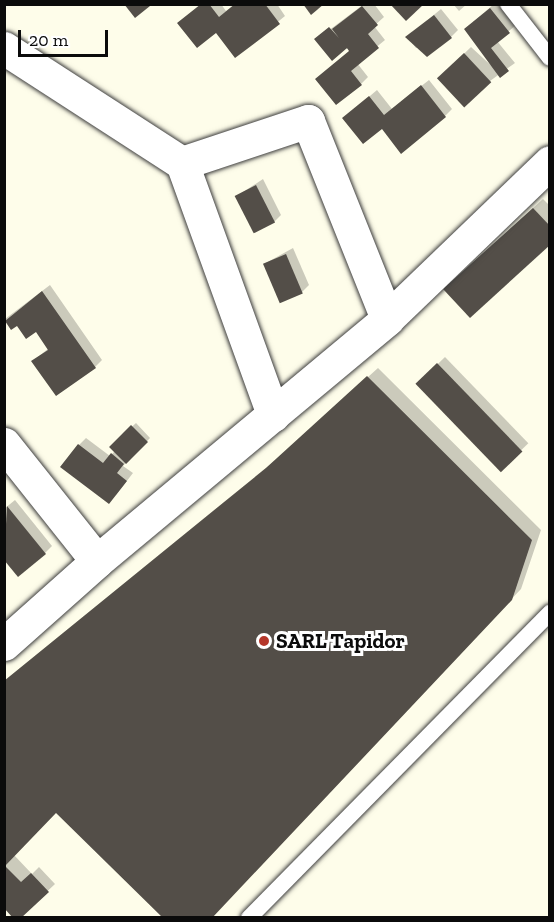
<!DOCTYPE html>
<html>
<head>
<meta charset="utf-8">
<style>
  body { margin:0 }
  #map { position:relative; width:554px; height:922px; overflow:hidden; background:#fefdea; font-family:"Zilla Slab",serif }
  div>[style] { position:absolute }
  .shadow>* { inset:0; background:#0003; transform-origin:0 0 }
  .building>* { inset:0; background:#534e48; transform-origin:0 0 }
  .roads { filter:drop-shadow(0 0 2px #3e3e3e) drop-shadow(0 0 2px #3e3e3e) }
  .lane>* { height:16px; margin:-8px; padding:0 8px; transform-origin:8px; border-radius:8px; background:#fff }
  .street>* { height:33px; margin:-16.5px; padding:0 16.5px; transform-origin:16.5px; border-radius:16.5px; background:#fff }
  .dots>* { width:16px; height:16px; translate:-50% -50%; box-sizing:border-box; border:3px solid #fff; border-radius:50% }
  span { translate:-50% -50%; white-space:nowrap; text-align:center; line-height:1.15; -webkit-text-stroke:6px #fff; paint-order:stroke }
  .poi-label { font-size:21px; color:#0b0b0b; font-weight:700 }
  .left { translate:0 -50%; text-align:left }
  .frame { position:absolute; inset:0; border:6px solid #0b0b0b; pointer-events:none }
  .scale { position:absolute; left:18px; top:30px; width:90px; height:27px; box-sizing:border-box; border:3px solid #0b0b0b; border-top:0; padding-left:8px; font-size:18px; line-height:21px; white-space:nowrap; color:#0b0b0b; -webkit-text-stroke:4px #fff; paint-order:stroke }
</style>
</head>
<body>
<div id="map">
  <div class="shadow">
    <div style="clip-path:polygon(201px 4px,221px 4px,226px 11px,235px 4px,277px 4px,285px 16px,236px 56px)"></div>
    <div style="clip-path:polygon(364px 4px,374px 4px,384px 17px,374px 26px,385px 40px,357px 63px,368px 77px,361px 84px,317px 79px,351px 50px,316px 40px)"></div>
    <div style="clip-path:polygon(453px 4px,467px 4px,459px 11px)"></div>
    <div style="clip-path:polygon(494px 4px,499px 4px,516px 25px,497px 41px,515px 63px,490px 81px,439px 78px,471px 47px,495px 69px,473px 22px)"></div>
    <div style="clip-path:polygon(441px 9px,458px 30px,451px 37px,416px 48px,407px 37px)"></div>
    <div style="clip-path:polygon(429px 80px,452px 109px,445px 116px,382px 127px,344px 118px,377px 90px,392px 109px)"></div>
    <div style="clip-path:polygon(263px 179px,281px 215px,274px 222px,237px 196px)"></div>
    <div style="clip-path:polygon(543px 199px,550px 206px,550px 243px,455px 279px)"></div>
    <div style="clip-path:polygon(293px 248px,309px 285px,302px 292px,264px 264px)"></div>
    <div style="clip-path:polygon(50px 285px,102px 360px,95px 367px,33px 361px,49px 348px,36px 330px,17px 324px,11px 328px,5px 319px)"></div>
    <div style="left:445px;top:357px;width:120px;height:38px;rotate:46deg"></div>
    <div style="clip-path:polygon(378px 368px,541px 530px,521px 589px,211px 918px,56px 811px,14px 855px,32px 874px,39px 867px,55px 884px,19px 918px,4px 906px,4px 681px,278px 458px)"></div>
    <div style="clip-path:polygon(136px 423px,150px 438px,123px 466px,133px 473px,116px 495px,79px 445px,86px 438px,110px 456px,115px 451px,111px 446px)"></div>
    <div style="clip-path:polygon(15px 500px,52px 546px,45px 553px,4px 558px,4px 509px)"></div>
  </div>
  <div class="building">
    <div style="clip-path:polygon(124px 4px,149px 4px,150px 6px,135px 18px)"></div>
    <div style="clip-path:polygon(201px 4px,209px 4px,219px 17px,235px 4px,265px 4px,280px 24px,235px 58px,216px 33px,197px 48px,177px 23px)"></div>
    <div style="clip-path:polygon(303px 4px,324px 4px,311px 15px)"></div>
    <div style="clip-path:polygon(390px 4px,424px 4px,406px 21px)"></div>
    <div style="clip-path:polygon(362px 6px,378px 25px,368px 34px,379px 48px,351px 71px,362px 85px,336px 105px,315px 79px,349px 51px,347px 48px,332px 61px,314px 39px,329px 27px,339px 38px,332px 29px)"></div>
    <div style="clip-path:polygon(490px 8px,510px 33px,491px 48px,509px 71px,500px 78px,464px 29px)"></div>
    <div style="clip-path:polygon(434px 15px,452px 38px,427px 57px,405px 37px)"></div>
    <div style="left:464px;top:53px;width:40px;height:37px;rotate:47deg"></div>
    <div style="clip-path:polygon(421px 85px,446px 117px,401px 154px,382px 129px,363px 144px,342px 118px,369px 96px,384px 115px)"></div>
    <div style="left:256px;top:185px;width:42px;height:24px;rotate:63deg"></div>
    <div style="clip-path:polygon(533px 208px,550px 226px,550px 245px,470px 318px,443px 289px)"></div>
    <div style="left:286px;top:254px;width:43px;height:25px;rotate:67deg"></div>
    <div style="clip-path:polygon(42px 291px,96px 368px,56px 396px,31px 361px,48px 350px,36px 332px,26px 339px,17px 326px,11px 330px,5px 321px)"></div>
    <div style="left:437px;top:363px;width:123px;height:30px;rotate:46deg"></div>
    <div style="clip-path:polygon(367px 376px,532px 540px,512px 600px,212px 918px,163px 918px,56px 813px,5px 866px,21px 882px,31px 873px,49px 892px,21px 918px,13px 918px,4px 908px,4px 681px,266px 468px)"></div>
    <div style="left:131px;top:425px;width:24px;height:31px;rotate:45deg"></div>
    <div style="clip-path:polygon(78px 444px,103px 463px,111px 453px,124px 464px,117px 473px,127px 481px,109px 504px,60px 467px)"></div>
    <div style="clip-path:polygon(7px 506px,46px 554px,18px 577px,4px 560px)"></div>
  </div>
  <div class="roads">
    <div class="lane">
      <div style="left:508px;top:4px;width:68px;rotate:52.1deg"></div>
      <div style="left:249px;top:918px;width:429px;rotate:-45.4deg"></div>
    </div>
    <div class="street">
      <div style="left:4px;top:48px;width:212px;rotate:32.9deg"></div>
      <div style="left:182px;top:163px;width:268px;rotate:70.1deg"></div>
      <div style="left:182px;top:163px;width:133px;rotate:-18.4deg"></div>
      <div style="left:308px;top:121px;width:213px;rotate:68.2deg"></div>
      <div style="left:4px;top:444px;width:149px;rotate:51.5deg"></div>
      <div style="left:4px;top:644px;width:125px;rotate:-41.7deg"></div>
      <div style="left:97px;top:561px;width:378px;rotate:-39.8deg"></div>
      <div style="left:387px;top:319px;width:226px;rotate:-43.9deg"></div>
    </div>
  </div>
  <div class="dots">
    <div style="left:264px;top:641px;background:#b5372a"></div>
  </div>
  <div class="poi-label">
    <span class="left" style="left:276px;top:641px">SARL Tapidor</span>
  </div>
  <div class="frame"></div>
  <div class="scale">20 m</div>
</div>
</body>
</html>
